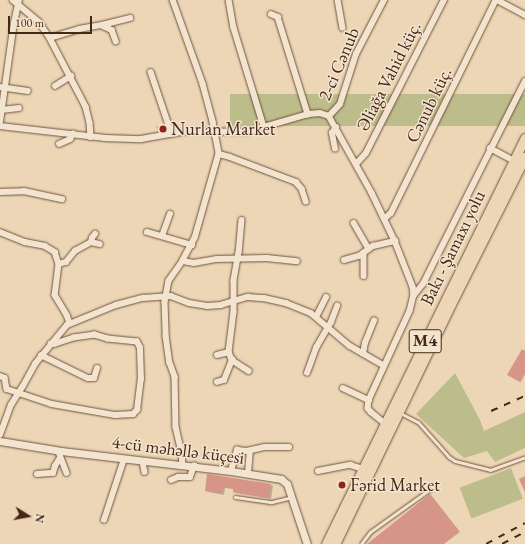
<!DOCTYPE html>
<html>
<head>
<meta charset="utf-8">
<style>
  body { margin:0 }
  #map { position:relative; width:525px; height:544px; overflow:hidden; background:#ecd6b6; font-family:"EB Garamond",serif }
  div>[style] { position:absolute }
  .green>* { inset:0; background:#bcbd8b; transform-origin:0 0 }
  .shadow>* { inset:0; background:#0003 }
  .building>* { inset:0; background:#d79587; transform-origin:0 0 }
  .roads { filter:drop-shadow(0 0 1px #70533e) drop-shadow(0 0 1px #70533e) }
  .service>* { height:3px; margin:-1.5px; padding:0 1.5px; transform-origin:1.5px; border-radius:1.5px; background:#f3e4d0 }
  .minor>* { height:5.5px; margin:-2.75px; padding:0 2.75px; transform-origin:2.75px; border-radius:2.75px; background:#f3e4d0 }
  .tertiary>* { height:7px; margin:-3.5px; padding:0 3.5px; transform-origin:3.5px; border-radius:3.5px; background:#f3e4d0 }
  .trunk>* { height:9px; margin:-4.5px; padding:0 4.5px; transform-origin:4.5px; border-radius:4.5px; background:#ecd6b6 }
  .rail>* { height:1.5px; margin-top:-0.75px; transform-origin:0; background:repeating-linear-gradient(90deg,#472716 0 7px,transparent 0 14px) }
  .dots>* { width:11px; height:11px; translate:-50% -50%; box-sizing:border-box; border:2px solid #f3e4d0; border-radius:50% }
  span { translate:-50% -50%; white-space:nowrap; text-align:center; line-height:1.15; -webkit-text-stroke:3px #f3e4d0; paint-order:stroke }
  .shield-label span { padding:1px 3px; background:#f3e4d0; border:1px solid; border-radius:3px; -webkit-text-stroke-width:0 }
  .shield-label { font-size:17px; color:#472716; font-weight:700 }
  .street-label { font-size:18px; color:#472716 }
  .poi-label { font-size:18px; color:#472716 }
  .left { translate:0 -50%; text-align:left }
  .north { position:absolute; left:8px; top:496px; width:40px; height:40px; -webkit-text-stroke:3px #f3e4d0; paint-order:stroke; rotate:101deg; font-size:11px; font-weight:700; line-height:16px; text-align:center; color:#472716 }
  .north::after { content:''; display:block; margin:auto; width:14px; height:18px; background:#472716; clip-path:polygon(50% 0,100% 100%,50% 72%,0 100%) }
  .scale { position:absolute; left:8px; top:16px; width:84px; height:18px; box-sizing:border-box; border:2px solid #472716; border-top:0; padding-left:5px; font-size:12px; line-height:14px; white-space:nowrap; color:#472716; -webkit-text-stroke:3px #f3e4d0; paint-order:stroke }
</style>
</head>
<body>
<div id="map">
  <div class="green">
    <div style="left:525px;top:94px;width:32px;height:295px;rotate:90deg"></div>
    <div style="clip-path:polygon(455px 373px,480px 420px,484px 431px,525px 412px,525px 448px,495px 462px,487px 451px,464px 458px,416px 414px)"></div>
    <div style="left:511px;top:468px;width:33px;height:55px;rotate:69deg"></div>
  </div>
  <div class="shadow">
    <div style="clip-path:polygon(164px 125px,168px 132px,161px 133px,158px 131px)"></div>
    <div style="clip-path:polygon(525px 352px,525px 374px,521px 382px,509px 375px)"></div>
    <div style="clip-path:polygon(208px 475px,271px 485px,273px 486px,271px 499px,236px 493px,234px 492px,234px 489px,225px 488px,224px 495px,209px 492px,206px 491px)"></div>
    <div style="clip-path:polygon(431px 495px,460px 532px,444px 544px,373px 544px)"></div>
  </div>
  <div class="building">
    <div style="left:164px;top:124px;width:6px;height:8px;rotate:72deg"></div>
    <div style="clip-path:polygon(522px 349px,525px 351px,525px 372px,520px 382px,507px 375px)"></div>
    <div style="clip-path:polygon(207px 474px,271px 484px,269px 498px,233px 492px,233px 489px,223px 487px,222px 494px,205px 491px)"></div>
    <div style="clip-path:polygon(525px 476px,525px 492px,519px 479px)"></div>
    <div style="clip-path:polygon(430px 494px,459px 531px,443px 544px,367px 544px)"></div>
  </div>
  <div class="roads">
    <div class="service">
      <div style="left:400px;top:413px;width:20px;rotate:27deg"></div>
      <div style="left:418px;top:422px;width:47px;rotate:48.5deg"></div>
      <div style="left:449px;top:457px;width:7px;rotate:34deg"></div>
      <div style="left:455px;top:461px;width:36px;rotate:14deg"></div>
      <div style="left:490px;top:470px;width:37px;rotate:-20deg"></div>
      <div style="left:235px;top:497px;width:37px;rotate:8deg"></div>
      <div style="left:272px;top:502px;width:21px;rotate:-14deg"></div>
      <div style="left:361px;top:544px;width:15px;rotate:-53deg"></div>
      <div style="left:370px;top:532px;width:77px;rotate:-35.5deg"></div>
    </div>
    <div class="minor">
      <div style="left:13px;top:0;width:34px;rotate:40deg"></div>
      <div style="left:39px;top:22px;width:19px;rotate:55deg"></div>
      <div style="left:50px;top:38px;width:78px;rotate:62.4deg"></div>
      <div style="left:86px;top:107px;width:16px;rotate:76deg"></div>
      <div style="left:90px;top:123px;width:14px;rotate:86deg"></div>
      <div style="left:173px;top:0;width:89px;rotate:70.3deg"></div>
      <div style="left:203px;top:84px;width:39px;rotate:75deg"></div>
      <div style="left:213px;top:122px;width:33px;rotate:79deg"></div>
      <div style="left:219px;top:154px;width:87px;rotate:105.9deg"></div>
      <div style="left:195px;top:238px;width:26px;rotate:118deg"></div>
      <div style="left:183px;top:261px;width:24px;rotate:125deg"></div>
      <div style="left:169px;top:281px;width:21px;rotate:101deg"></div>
      <div style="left:165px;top:302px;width:34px;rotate:88deg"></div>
      <div style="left:166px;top:336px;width:27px;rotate:82deg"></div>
      <div style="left:170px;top:363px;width:15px;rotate:70deg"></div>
      <div style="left:175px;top:377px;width:50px;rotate:88.9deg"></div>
      <div style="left:176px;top:427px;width:26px;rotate:77deg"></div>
      <div style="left:182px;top:452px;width:13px;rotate:86deg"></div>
      <div style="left:229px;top:0;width:28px;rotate:80deg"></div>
      <div style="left:234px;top:28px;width:103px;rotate:73.1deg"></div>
      <div style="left:338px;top:0;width:28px;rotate:80deg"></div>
      <div style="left:497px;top:0;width:32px;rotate:28deg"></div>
      <div style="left:271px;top:14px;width:8px;rotate:23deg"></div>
      <div style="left:278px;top:17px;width:102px;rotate:72.8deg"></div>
      <div style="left:103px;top:26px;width:10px;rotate:24deg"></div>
      <div style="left:112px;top:30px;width:12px;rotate:70deg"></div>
      <div style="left:50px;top:38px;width:30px;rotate:-17deg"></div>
      <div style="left:79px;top:29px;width:23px;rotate:-10deg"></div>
      <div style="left:102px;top:25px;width:29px;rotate:-14deg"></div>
      <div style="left:151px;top:72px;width:65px;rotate:71.3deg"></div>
      <div style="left:55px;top:86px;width:19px;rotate:-32deg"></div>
      <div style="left:0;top:87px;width:28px;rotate:8deg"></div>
      <div style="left:1px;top:110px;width:18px;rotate:-6deg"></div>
      <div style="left:329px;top:116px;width:16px;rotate:-47deg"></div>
      <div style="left:340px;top:104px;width:52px;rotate:-72.3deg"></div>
      <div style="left:356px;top:54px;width:61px;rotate:-62.6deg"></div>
      <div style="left:0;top:122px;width:100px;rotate:-82deg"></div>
      <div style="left:14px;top:23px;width:24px;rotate:-78deg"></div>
      <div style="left:0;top:126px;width:106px;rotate:6.5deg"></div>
      <div style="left:105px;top:138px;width:36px;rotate:2deg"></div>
      <div style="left:141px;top:139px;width:48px;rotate:-9.7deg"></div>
      <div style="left:188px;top:131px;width:59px;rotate:1deg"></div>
      <div style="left:247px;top:132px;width:64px;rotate:-16.4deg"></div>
      <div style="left:308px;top:114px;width:12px;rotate:-5deg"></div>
      <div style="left:320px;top:113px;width:9px;rotate:18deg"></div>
      <div style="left:329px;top:116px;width:88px;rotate:60.8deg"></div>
      <div style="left:372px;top:193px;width:53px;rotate:64.4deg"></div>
      <div style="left:395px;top:241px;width:49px;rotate:68.6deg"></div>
      <div style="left:413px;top:287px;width:8px;rotate:83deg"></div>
      <div style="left:414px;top:295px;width:16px;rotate:104deg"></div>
      <div style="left:410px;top:311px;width:98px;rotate:114.7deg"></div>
      <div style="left:369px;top:400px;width:8px;rotate:97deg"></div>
      <div style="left:368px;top:408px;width:5px;rotate:53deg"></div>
      <div style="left:371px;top:412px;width:19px;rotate:39deg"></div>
      <div style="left:59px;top:144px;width:12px;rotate:-24deg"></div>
      <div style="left:70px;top:139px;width:6px;rotate:-59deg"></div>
      <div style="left:490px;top:148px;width:27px;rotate:28deg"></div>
      <div style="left:335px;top:149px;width:16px;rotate:-101deg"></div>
      <div style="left:332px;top:133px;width:7px;rotate:-56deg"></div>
      <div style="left:219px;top:154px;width:11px;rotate:15deg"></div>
      <div style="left:230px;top:157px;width:71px;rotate:20.7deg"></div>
      <div style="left:296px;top:182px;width:9px;rotate:49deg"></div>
      <div style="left:302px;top:189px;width:13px;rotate:72deg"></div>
      <div style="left:357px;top:163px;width:13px;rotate:-48deg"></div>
      <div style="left:366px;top:153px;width:172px;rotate:-63deg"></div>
      <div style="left:0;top:192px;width:24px;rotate:-2deg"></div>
      <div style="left:24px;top:191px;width:39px;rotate:12deg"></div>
      <div style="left:384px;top:219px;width:9px;rotate:-41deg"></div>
      <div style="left:391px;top:213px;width:237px;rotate:-63.8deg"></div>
      <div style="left:242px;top:220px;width:32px;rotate:95deg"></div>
      <div style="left:239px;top:252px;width:29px;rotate:100deg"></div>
      <div style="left:234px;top:281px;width:31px;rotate:90deg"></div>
      <div style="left:234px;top:312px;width:40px;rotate:97.1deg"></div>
      <div style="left:229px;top:352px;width:9px;rotate:69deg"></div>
      <div style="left:232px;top:360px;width:20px;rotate:33deg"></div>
      <div style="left:354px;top:223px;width:30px;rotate:60deg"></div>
      <div style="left:0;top:232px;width:27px;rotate:22deg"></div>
      <div style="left:25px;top:242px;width:20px;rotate:11deg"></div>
      <div style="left:45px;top:246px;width:12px;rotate:31deg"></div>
      <div style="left:55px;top:252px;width:13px;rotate:72deg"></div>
      <div style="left:59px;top:264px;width:31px;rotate:97deg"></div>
      <div style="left:55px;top:295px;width:23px;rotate:59deg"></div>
      <div style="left:67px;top:315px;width:9px;rotate:69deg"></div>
      <div style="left:147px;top:232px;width:47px;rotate:16.1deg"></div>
      <div style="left:162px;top:236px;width:23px;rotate:-70deg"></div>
      <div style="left:91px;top:242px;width:9px;rotate:13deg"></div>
      <div style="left:364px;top:253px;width:23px;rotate:90deg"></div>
      <div style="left:344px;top:260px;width:16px;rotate:-15deg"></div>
      <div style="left:359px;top:256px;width:17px;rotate:-36deg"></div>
      <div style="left:373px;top:246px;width:23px;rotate:-13deg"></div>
      <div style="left:183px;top:261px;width:11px;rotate:10deg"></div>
      <div style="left:194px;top:263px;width:23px;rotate:-10deg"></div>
      <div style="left:217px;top:259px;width:50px;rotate:-1.1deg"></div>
      <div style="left:267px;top:258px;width:30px;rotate:6deg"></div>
      <div style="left:59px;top:264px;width:7px;rotate:-16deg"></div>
      <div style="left:66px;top:262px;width:14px;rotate:-51deg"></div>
      <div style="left:75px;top:251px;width:18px;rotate:-29deg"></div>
      <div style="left:91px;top:242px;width:4px;rotate:-76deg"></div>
      <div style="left:92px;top:238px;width:5px;rotate:-53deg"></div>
      <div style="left:414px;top:295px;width:14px;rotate:-51deg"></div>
      <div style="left:423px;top:284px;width:227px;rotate:-63.3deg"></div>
      <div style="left:316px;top:317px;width:22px;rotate:-63deg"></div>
      <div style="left:363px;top:354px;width:11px;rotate:-80deg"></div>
      <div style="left:365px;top:343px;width:24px;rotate:-68deg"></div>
      <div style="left:41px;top:355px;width:52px;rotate:26.1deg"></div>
      <div style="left:88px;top:378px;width:6px"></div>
      <div style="left:94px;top:378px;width:10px;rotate:-73deg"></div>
      <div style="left:217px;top:355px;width:12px;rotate:-14deg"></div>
      <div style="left:307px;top:373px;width:27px;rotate:-70deg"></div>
      <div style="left:316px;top:348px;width:30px;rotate:-60deg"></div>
      <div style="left:331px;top:322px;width:17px;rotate:-69deg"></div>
      <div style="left:0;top:376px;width:5px;rotate:22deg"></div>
      <div style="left:5px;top:378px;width:11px;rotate:80deg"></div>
      <div style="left:7px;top:389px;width:47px;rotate:18.4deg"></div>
      <div style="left:52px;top:404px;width:64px;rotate:9.9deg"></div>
      <div style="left:115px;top:415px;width:18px;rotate:-3deg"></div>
      <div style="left:133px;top:414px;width:6px;rotate:-45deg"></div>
      <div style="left:137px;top:410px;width:31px;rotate:-83deg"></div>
      <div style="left:141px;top:379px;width:31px;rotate:-92deg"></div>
      <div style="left:140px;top:348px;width:7px;rotate:-117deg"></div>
      <div style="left:137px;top:342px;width:29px;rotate:-174deg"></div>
      <div style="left:108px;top:339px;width:14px;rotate:-163deg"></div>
      <div style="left:95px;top:335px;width:21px;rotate:172deg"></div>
      <div style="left:74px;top:338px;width:20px;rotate:162deg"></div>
      <div style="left:55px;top:344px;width:4px;rotate:180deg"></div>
      <div style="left:217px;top:382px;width:7px;rotate:-16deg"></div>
      <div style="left:224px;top:380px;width:22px;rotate:-68deg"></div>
      <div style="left:343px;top:388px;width:29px;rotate:25deg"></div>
      <div style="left:0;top:435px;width:32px;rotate:-70deg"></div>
      <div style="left:11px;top:405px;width:22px;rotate:-58deg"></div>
      <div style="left:23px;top:386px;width:25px;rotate:-61deg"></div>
      <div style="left:35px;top:364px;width:50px;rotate:-50.6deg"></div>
      <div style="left:67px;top:325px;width:53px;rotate:-22.2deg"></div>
      <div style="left:116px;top:305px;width:28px;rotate:-15deg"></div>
      <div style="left:143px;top:298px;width:28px;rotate:-4deg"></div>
      <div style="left:171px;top:296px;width:19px;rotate:21deg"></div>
      <div style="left:189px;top:303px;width:18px;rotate:9deg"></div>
      <div style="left:207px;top:306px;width:14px;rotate:-4deg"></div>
      <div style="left:221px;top:305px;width:28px;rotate:-17deg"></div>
      <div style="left:248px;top:297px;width:16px;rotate:4deg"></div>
      <div style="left:264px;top:298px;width:23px;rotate:13deg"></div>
      <div style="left:286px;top:303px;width:27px;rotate:22deg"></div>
      <div style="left:311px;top:313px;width:51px;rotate:40.2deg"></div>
      <div style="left:350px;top:346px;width:39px;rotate:30deg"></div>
      <div style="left:60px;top:455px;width:19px;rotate:69deg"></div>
      <div style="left:143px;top:462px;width:10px;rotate:79deg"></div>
      <div style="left:231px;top:471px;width:22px;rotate:-74deg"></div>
      <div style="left:237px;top:450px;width:10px;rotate:6deg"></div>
      <div style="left:247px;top:451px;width:18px;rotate:-13deg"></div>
      <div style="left:265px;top:447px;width:24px"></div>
      <div style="left:318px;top:471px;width:33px;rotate:-11deg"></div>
      <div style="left:350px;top:465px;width:15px;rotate:16deg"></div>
      <div style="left:248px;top:473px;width:22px;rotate:-85deg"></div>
      <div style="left:37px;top:474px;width:16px;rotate:-4deg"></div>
      <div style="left:53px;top:473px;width:7px;rotate:-74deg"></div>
      <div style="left:55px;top:466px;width:9px;rotate:-58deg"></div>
      <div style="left:171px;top:480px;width:8px;rotate:-23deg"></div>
      <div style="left:178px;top:477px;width:12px"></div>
      <div style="left:190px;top:477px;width:12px;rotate:-70deg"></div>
      <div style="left:104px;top:520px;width:64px;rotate:-71.8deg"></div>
    </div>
    <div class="tertiary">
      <div style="left:0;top:441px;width:62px;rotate:9.3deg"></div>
      <div style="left:61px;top:451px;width:171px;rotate:6.7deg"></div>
      <div style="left:231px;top:471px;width:51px;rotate:9.1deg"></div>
      <div style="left:281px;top:479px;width:8px;rotate:40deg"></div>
      <div style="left:287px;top:484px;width:63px;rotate:71.6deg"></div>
    </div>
    <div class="trunk">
      <div style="left:326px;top:544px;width:452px;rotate:-63.9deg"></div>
      <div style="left:335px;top:544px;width:267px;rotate:-64.2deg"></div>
      <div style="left:451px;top:304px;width:165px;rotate:-63.3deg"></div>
    </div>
  </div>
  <div class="rail">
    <div style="left:491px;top:411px;width:37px;rotate:-24deg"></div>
    <div style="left:486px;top:544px;width:44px;rotate:-28.3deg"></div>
    <div style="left:502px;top:544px;width:26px;rotate:-28deg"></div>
  </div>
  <div class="dots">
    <div style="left:163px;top:129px;background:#8f2418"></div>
    <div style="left:342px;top:485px;background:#8f2418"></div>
  </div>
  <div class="shield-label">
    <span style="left:425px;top:341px">M4</span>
  </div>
  <div class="street-label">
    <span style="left:339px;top:64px;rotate:-67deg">2-ci Cənub</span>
    <span style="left:389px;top:76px;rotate:-63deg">Əliağa Vahid küç.</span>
    <span style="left:429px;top:105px;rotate:-64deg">Cənub küç.</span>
    <span style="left:453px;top:248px;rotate:-64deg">Bakı - Şamaxı yolu</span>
    <span style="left:178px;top:450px;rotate:7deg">4-cü məhəllə küçesi</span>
  </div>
  <div class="poi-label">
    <span class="left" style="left:171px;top:129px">Nurlan Market</span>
    <span class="left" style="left:350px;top:485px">Fərid Market</span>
  </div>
  <div class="north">N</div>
  <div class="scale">100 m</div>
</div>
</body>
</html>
